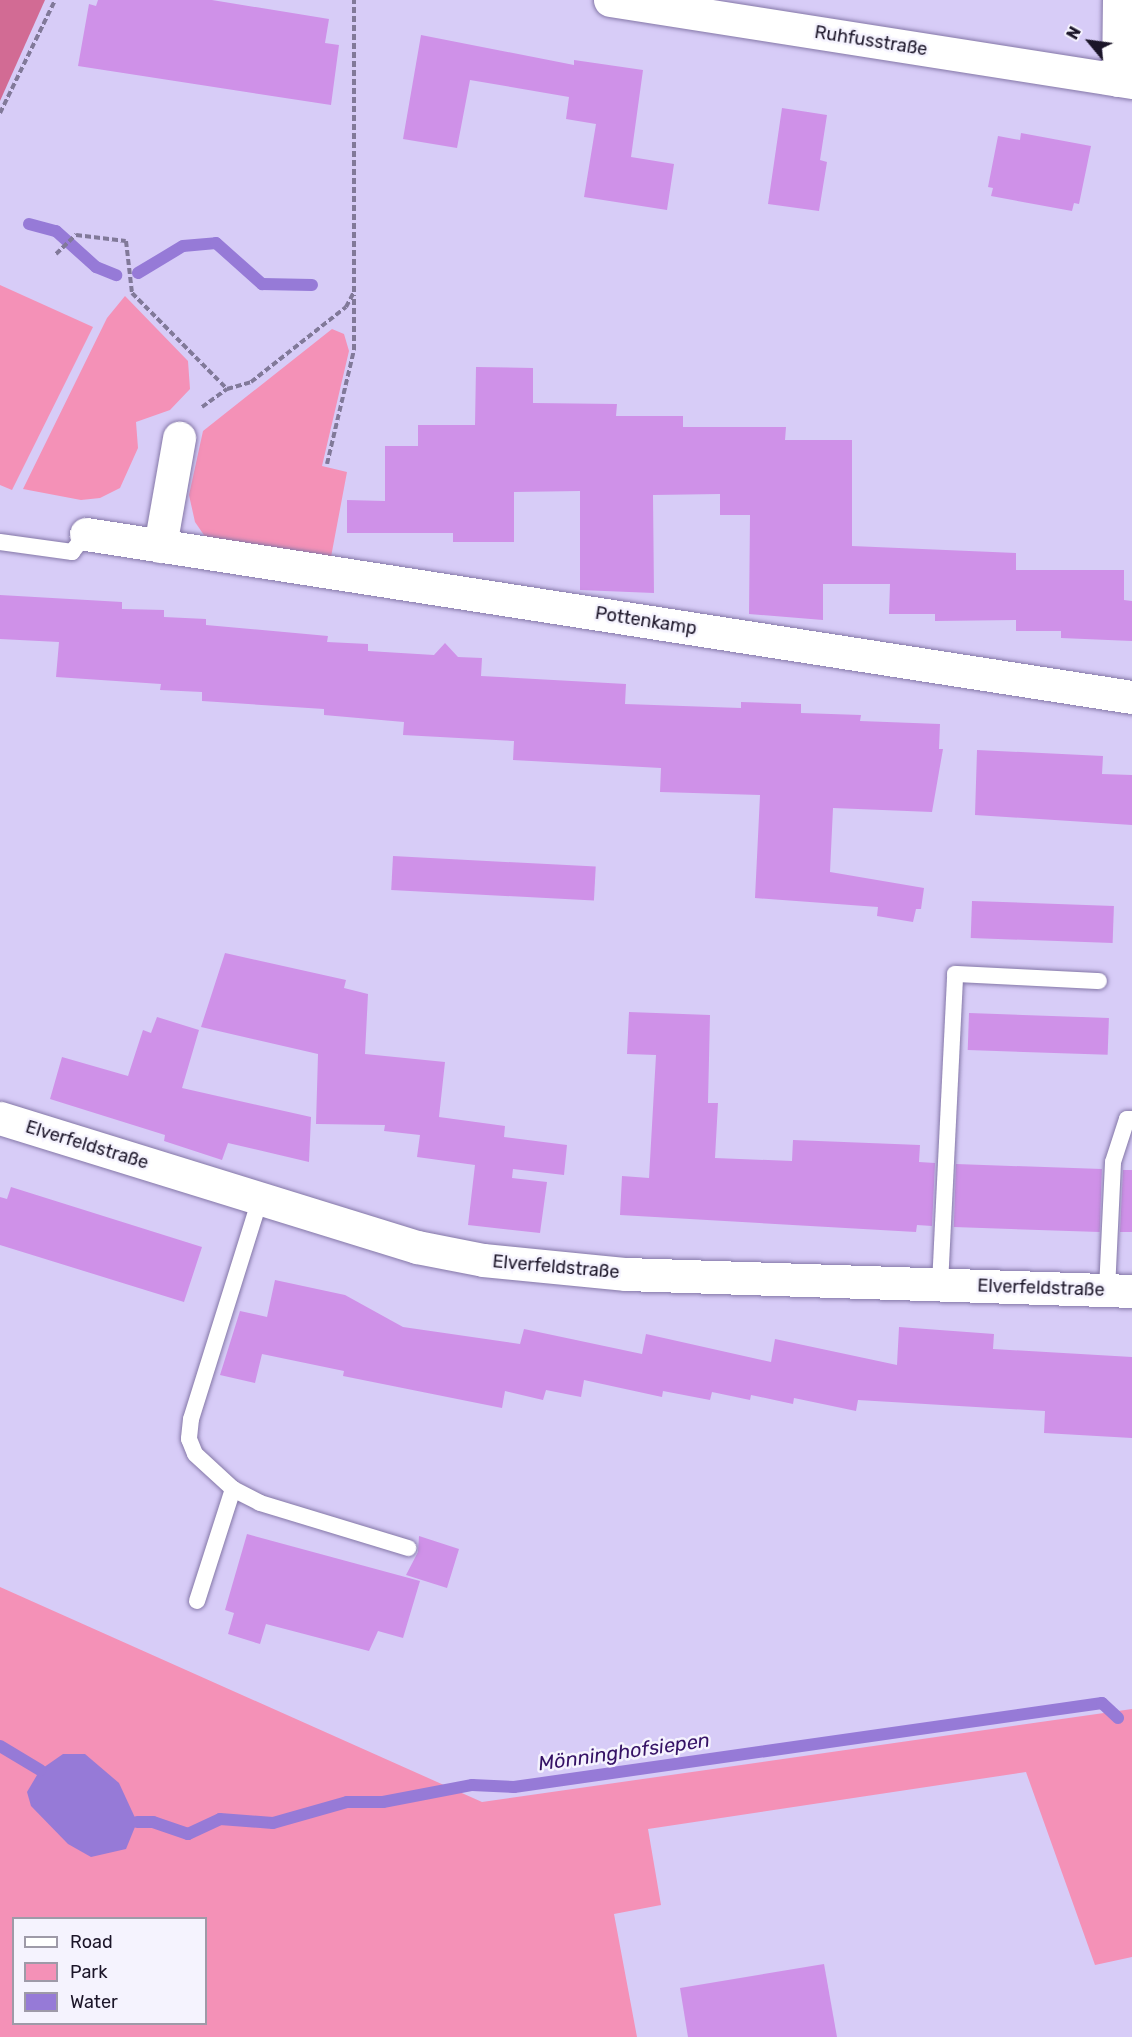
<!DOCTYPE html>
<html>
<head>
<meta charset="utf-8">
<style>
  body { margin:0 }
  #map { position:relative; width:1132px; height:2037px; overflow:hidden; background:#d7ccf7; font-family:Rubik,sans-serif }
  div>[style] { position:absolute }
  .green>* { inset:0; background:#f491b7 }
  .forest>* { inset:0; background:#d26b94 }
  .water>* { inset:0; background:#967ad7 }
  .stream>* { height:12px; margin:-6px; padding:0 6px; transform-origin:6px; border-radius:6px; background:#967ad7 }
  .building>* { inset:0; background:#cf91e8; transform-origin:0 0 }
  .path>* { height:4px; margin-top:-2px; transform-origin:0; background:repeating-linear-gradient(90deg,#817999 0 6px,transparent 0 9px) }
  .roads { filter:drop-shadow(0 0 2px #8477a7) drop-shadow(0 0 2px #8477a7) }
  .service>* { height:16px; margin:-8px; padding:0 8px; transform-origin:8px; border-radius:8px; background:#fff }
  .minor>* { height:33px; margin:-16.5px; padding:0 16.5px; transform-origin:16.5px; border-radius:16.5px; background:#fff }
  span { translate:-50% -50%; white-space:nowrap; text-align:center; line-height:1.15; -webkit-text-stroke:5px #f5f3fe; paint-order:stroke }
  .street-label { font-size:18px; color:#1b1528 }
  .water-label { font-size:20px; color:#351265; font-style:italic }
  .legend { position:absolute; left:12px; top:1917px; width:195px; height:108px; box-sizing:border-box; background:#f5f3fe; border:2px solid #9e9aa8; margin:0; padding:8px 10px; list-style:none; font-size:18px; color:#1b1528 }
  .legend li { display:flex; align-items:center; gap:12px; height:30px }
  .legend b { width:30px; border:2px solid #9e9aa8 }
  .north { position:absolute; left:1060px; top:12px; width:60px; height:60px; -webkit-text-stroke:4px #f5f3fe; paint-order:stroke; rotate:299deg; font-size:16px; font-weight:700; line-height:24px; text-align:center; color:#1b1528 }
  .north::after { content:''; display:block; margin:auto; width:21px; height:27px; background:#1b1528; clip-path:polygon(50% 0,100% 100%,50% 72%,0 100%) }
</style>
</head>
<body>
<div id="map">
  <div class="green">
    <div style="clip-path:polygon(0 285px,93px 327px,12px 490px,0 485px)"></div>
    <div style="clip-path:polygon(125px 296px,188px 361px,190px 389px,170px 410px,136px 422px,138px 448px,120px 488px,100px 498px,81px 500px,23px 489px,107px 318px)"></div>
    <div style="clip-path:polygon(332px 329px,344px 334px,349px 351px,322px 466px,347px 472px,331px 557px,206px 538px,195px 522px,189px 495px,203px 431px)"></div>
    <div style="clip-path:polygon(evenodd,0 1587px,482px 1802px,1132px 1709px,1132px 1957px,1095px 1965px,1026px 1772px,648px 1829px,661px 1905px,614px 1914px,637px 2037px,0 2037px,0 1587px,14px 1918px,206px 1918px,206px 2024px,14px 2024px,14px 1918px)"></div>
  </div>
  <div class="forest">
    <div style="clip-path:polygon(0 0,45px 0,0 101px)"></div>
  </div>
  <div class="water">
    <div style="clip-path:polygon(63px 1754px,85px 1754px,119px 1783px,137px 1822px,126px 1849px,91px 1857px,68px 1844px,31px 1806px,27px 1792px,40px 1770px)"></div>
  </div>
  <div class="stream">
    <div style="left:29px;top:224px;width:28px;rotate:15deg"></div>
    <div style="left:56px;top:231px;width:54px;rotate:42deg"></div>
    <div style="left:96px;top:267px;width:22px;rotate:22deg"></div>
    <div style="left:138px;top:273px;width:52px;rotate:-31deg"></div>
    <div style="left:183px;top:246px;width:33px;rotate:-5deg"></div>
    <div style="left:216px;top:243px;width:62px;rotate:41.7deg"></div>
    <div style="left:262px;top:284px;width:50px;rotate:1.1deg"></div>
    <div style="left:0;top:1746px;width:47px;rotate:31deg"></div>
    <div style="left:137px;top:1822px;width:16px"></div>
    <div style="left:153px;top:1822px;width:37px;rotate:19deg"></div>
    <div style="left:188px;top:1834px;width:35px;rotate:-25deg"></div>
    <div style="left:220px;top:1819px;width:53px;rotate:4.3deg"></div>
    <div style="left:273px;top:1823px;width:77px;rotate:-15.8deg"></div>
    <div style="left:347px;top:1802px;width:36px"></div>
    <div style="left:383px;top:1802px;width:91px;rotate:-10.8deg"></div>
    <div style="left:472px;top:1785px;width:42px;rotate:2.7deg"></div>
    <div style="left:514px;top:1787px;width:594px;rotate:-8.13deg"></div>
    <div style="left:1102px;top:1703px;width:22px;rotate:43deg"></div>
  </div>
  <div class="building">
    <div style="clip-path:polygon(98px 0,212px 0,329px 19px,325px 43px,339px 45px,331px 105px,78px 66px,89px 4px,96px 6px)"></div>
    <div style="clip-path:polygon(421px 35px,574px 65px,574px 60px,643px 70px,631px 157px,674px 164px,667px 210px,584px 197px,596px 124px,566px 119px,569px 97px,470px 80px,457px 148px,403px 139px)"></div>
    <div style="clip-path:polygon(782px 108px,827px 115px,820px 160px,827px 162px,819px 211px,768px 204px)"></div>
    <div style="clip-path:polygon(1021px 133px,1091px 146px,1079px 204px,1074px 203px,1072px 211px,991px 196px,993px 188px,988px 187px,998px 136px,1020px 140px)"></div>
    <div style="clip-path:polygon(476px 367px,533px 368px,533px 403px,617px 404px,616px 416px,683px 416px,683px 427px,786px 427px,785px 440px,852px 440px,852px 546px,1016px 553px,1016px 570px,1124px 570px,1124px 600px,1132px 601px,1132px 641px,1061px 638px,1061px 631px,1016px 631px,1016px 620px,935px 621px,935px 614px,889px 614px,890px 584px,823px 584px,823px 620px,749px 614px,750px 515px,720px 515px,720px 494px,653px 495px,654px 593px,580px 590px,580px 491px,514px 492px,514px 542px,453px 542px,453px 533px,347px 533px,347px 500px,385px 501px,385px 446px,418px 446px,418px 425px,475px 425px)"></div>
    <div style="clip-path:polygon(0 595px,122px 602px,122px 609px,164px 610px,164px 617px,206px 619px,206px 625px,328px 636px,327px 642px,368px 644px,368px 651px,434px 655px,445px 643px,458px 657px,482px 658px,481px 676px,626px 684px,625px 704px,741px 708px,741px 702px,801px 704px,801px 713px,861px 715px,860px 721px,940px 724px,939px 749px,943px 749px,932px 812px,833px 808px,830px 872px,924px 888px,921px 909px,916px 909px,913px 922px,877px 916px,878px 907px,755px 898px,760px 795px,660px 792px,661px 768px,513px 760px,514px 741px,403px 735px,404px 722px,324px 715px,324px 709px,202px 701px,202px 692px,160px 690px,161px 684px,56px 677px,59px 642px,0 639px)"></div>
    <div style="clip-path:polygon(977px 750px,1103px 756px,1102px 774px,1132px 775px,1132px 825px,975px 815px)"></div>
    <div style="left:393px;top:856px;width:203px;height:34px;rotate:3deg"></div>
    <div style="left:972px;top:901px;width:142px;height:37px;rotate:2deg"></div>
    <div style="clip-path:polygon(225px 953px,346px 980px,344px 988px,368px 994px,365px 1054px,445px 1062px,439px 1117px,505px 1126px,504px 1137px,567px 1145px,564px 1175px,513px 1169px,512px 1178px,547px 1182px,540px 1233px,468px 1225px,475px 1165px,417px 1157px,420px 1135px,384px 1131px,385px 1125px,316px 1124px,318px 1054px,201px 1027px)"></div>
    <div style="clip-path:polygon(629px 1012px,710px 1015px,708px 1103px,718px 1103px,715px 1158px,792px 1161px,793px 1140px,920px 1145px,919px 1162px,935px 1163px,932px 1226px,917px 1225px,916px 1232px,620px 1215px,622px 1176px,649px 1178px,656px 1055px,627px 1054px)"></div>
    <div style="left:969px;top:1013px;width:140px;height:37px;rotate:2deg"></div>
    <div style="clip-path:polygon(157px 1017px,199px 1030px,182px 1088px,311px 1117px,309px 1162px,228px 1143px,222px 1160px,164px 1141px,165px 1135px,50px 1099px,62px 1057px,128px 1076px,143px 1030px,151px 1033px)"></div>
    <div style="left:956px;top:1164px;width:146px;height:63px;rotate:2deg"></div>
    <div style="clip-path:polygon(1123px 1170px,1132px 1170px,1132px 1232px,1120px 1232px)"></div>
    <div style="clip-path:polygon(11px 1187px,202px 1247px,184px 1302px,0 1245px,0 1197px,7px 1199px)"></div>
    <div style="clip-path:polygon(275px 1280px,345px 1295px,403px 1327px,520px 1344px,524px 1329px,642px 1354px,646px 1334px,771px 1362px,775px 1339px,897px 1365px,899px 1327px,994px 1334px,993px 1349px,1132px 1357px,1132px 1438px,1044px 1433px,1045px 1411px,858px 1400px,856px 1411px,794px 1398px,793px 1404px,751px 1395px,750px 1400px,712px 1392px,710px 1400px,663px 1391px,662px 1397px,584px 1380px,581px 1397px,546px 1390px,543px 1400px,505px 1391px,502px 1408px,343px 1376px,344px 1371px,262px 1354px,255px 1383px,220px 1375px,240px 1311px,267px 1317px)"></div>
    <div style="clip-path:polygon(247px 1534px,420px 1581px,403px 1638px,378px 1631px,369px 1651px,266px 1624px,260px 1644px,228px 1634px,234px 1613px,225px 1610px)"></div>
    <div style="clip-path:polygon(419px 1536px,459px 1549px,447px 1588px,406px 1575px,418px 1552px)"></div>
    <div style="clip-path:polygon(824px 1964px,837px 2037px,688px 2037px,680px 1988px)"></div>
  </div>
  <div class="path">
    <div style="left:0;top:113px;width:126px;rotate:-64deg"></div>
    <div style="left:56px;top:254px;width:28px;rotate:-44deg"></div>
    <div style="left:76px;top:235px;width:50px;rotate:6.8deg"></div>
    <div style="left:126px;top:241px;width:52px;rotate:83.4deg"></div>
    <div style="left:132px;top:293px;width:135px;rotate:45.3deg"></div>
    <div style="left:202px;top:407px;width:31px;rotate:-36deg"></div>
    <div style="left:227px;top:389px;width:25px;rotate:-16deg"></div>
    <div style="left:251px;top:382px;width:121px;rotate:-38.3deg"></div>
    <div style="left:346px;top:307px;width:17px;rotate:-62deg"></div>
    <div style="left:354px;top:292px;width:292px;rotate:-90deg"></div>
    <div style="left:327px;top:464px;width:117px;rotate:-76.7deg"></div>
    <div style="left:354px;top:350px;width:55px;rotate:-90deg"></div>
  </div>
  <div class="roads">
    <div class="service">
      <div style="left:0;top:542px;width:73px;rotate:7.9deg"></div>
      <div style="left:72px;top:552px;width:23px;rotate:-52deg"></div>
      <div style="left:260px;top:1199px;width:231px;rotate:107.4deg"></div>
      <div style="left:191px;top:1419px;width:20px;rotate:96deg"></div>
      <div style="left:189px;top:1439px;width:16px;rotate:68deg"></div>
      <div style="left:195px;top:1454px;width:52px;rotate:42.6deg"></div>
      <div style="left:233px;top:1489px;width:30px;rotate:27deg"></div>
      <div style="left:260px;top:1503px;width:155px;rotate:16.9deg"></div>
      <div style="left:940px;top:1285px;width:311px;rotate:-87.2deg"></div>
      <div style="left:955px;top:974px;width:144px;rotate:2.8deg"></div>
      <div style="left:1107px;top:1290px;width:128px;rotate:-87.3deg"></div>
      <div style="left:1113px;top:1162px;width:45px;rotate:-72deg"></div>
      <div style="left:1127px;top:1119px;width:5px"></div>
      <div style="left:197px;top:1601px;width:118px;rotate:-72.2deg"></div>
    </div>
    <div class="minor">
      <div style="left:610px;top:0;width:528px;rotate:8.93deg"></div>
      <div style="left:1118px;top:80px;width:80px;rotate:-89.3deg"></div>
      <div style="left:86px;top:534px;width:1059px;rotate:8.86deg"></div>
      <div style="left:160px;top:546px;width:110px;rotate:-80deg"></div>
      <div style="left:0;top:1118px;width:436px;rotate:17.2deg"></div>
      <div style="left:417px;top:1247px;width:67px;rotate:11.1deg"></div>
      <div style="left:483px;top:1260px;width:144px;rotate:5.6deg"></div>
      <div style="left:626px;top:1274px;width:506px;rotate:1.92deg"></div>
    </div>
  </div>
  <div class="street-label">
    <span style="left:871px;top:41px;rotate:9deg">Ruhfusstraße</span>
    <span style="left:646px;top:621px;rotate:9deg">Pottenkamp</span>
    <span style="left:87px;top:1145px;rotate:17deg">Elverfeldstraße</span>
    <span style="left:556px;top:1267px;rotate:5deg">Elverfeldstraße</span>
    <span style="left:1041px;top:1288px;rotate:2deg">Elverfeldstraße</span>
  </div>
  <div class="water-label">
    <span style="left:624px;top:1752px;rotate:-8deg">Mönninghofsiepen</span>
  </div>
  <ul class="legend">
  <li><b style="height:8px;background:#fff"></b>Road</li>
  <li><b style="height:16px;background:#f491b7"></b>Park</li>
  <li><b style="height:16px;background:#967ad7"></b>Water</li>
  </ul>
  <div class="north">N</div>
</div>
</body>
</html>
